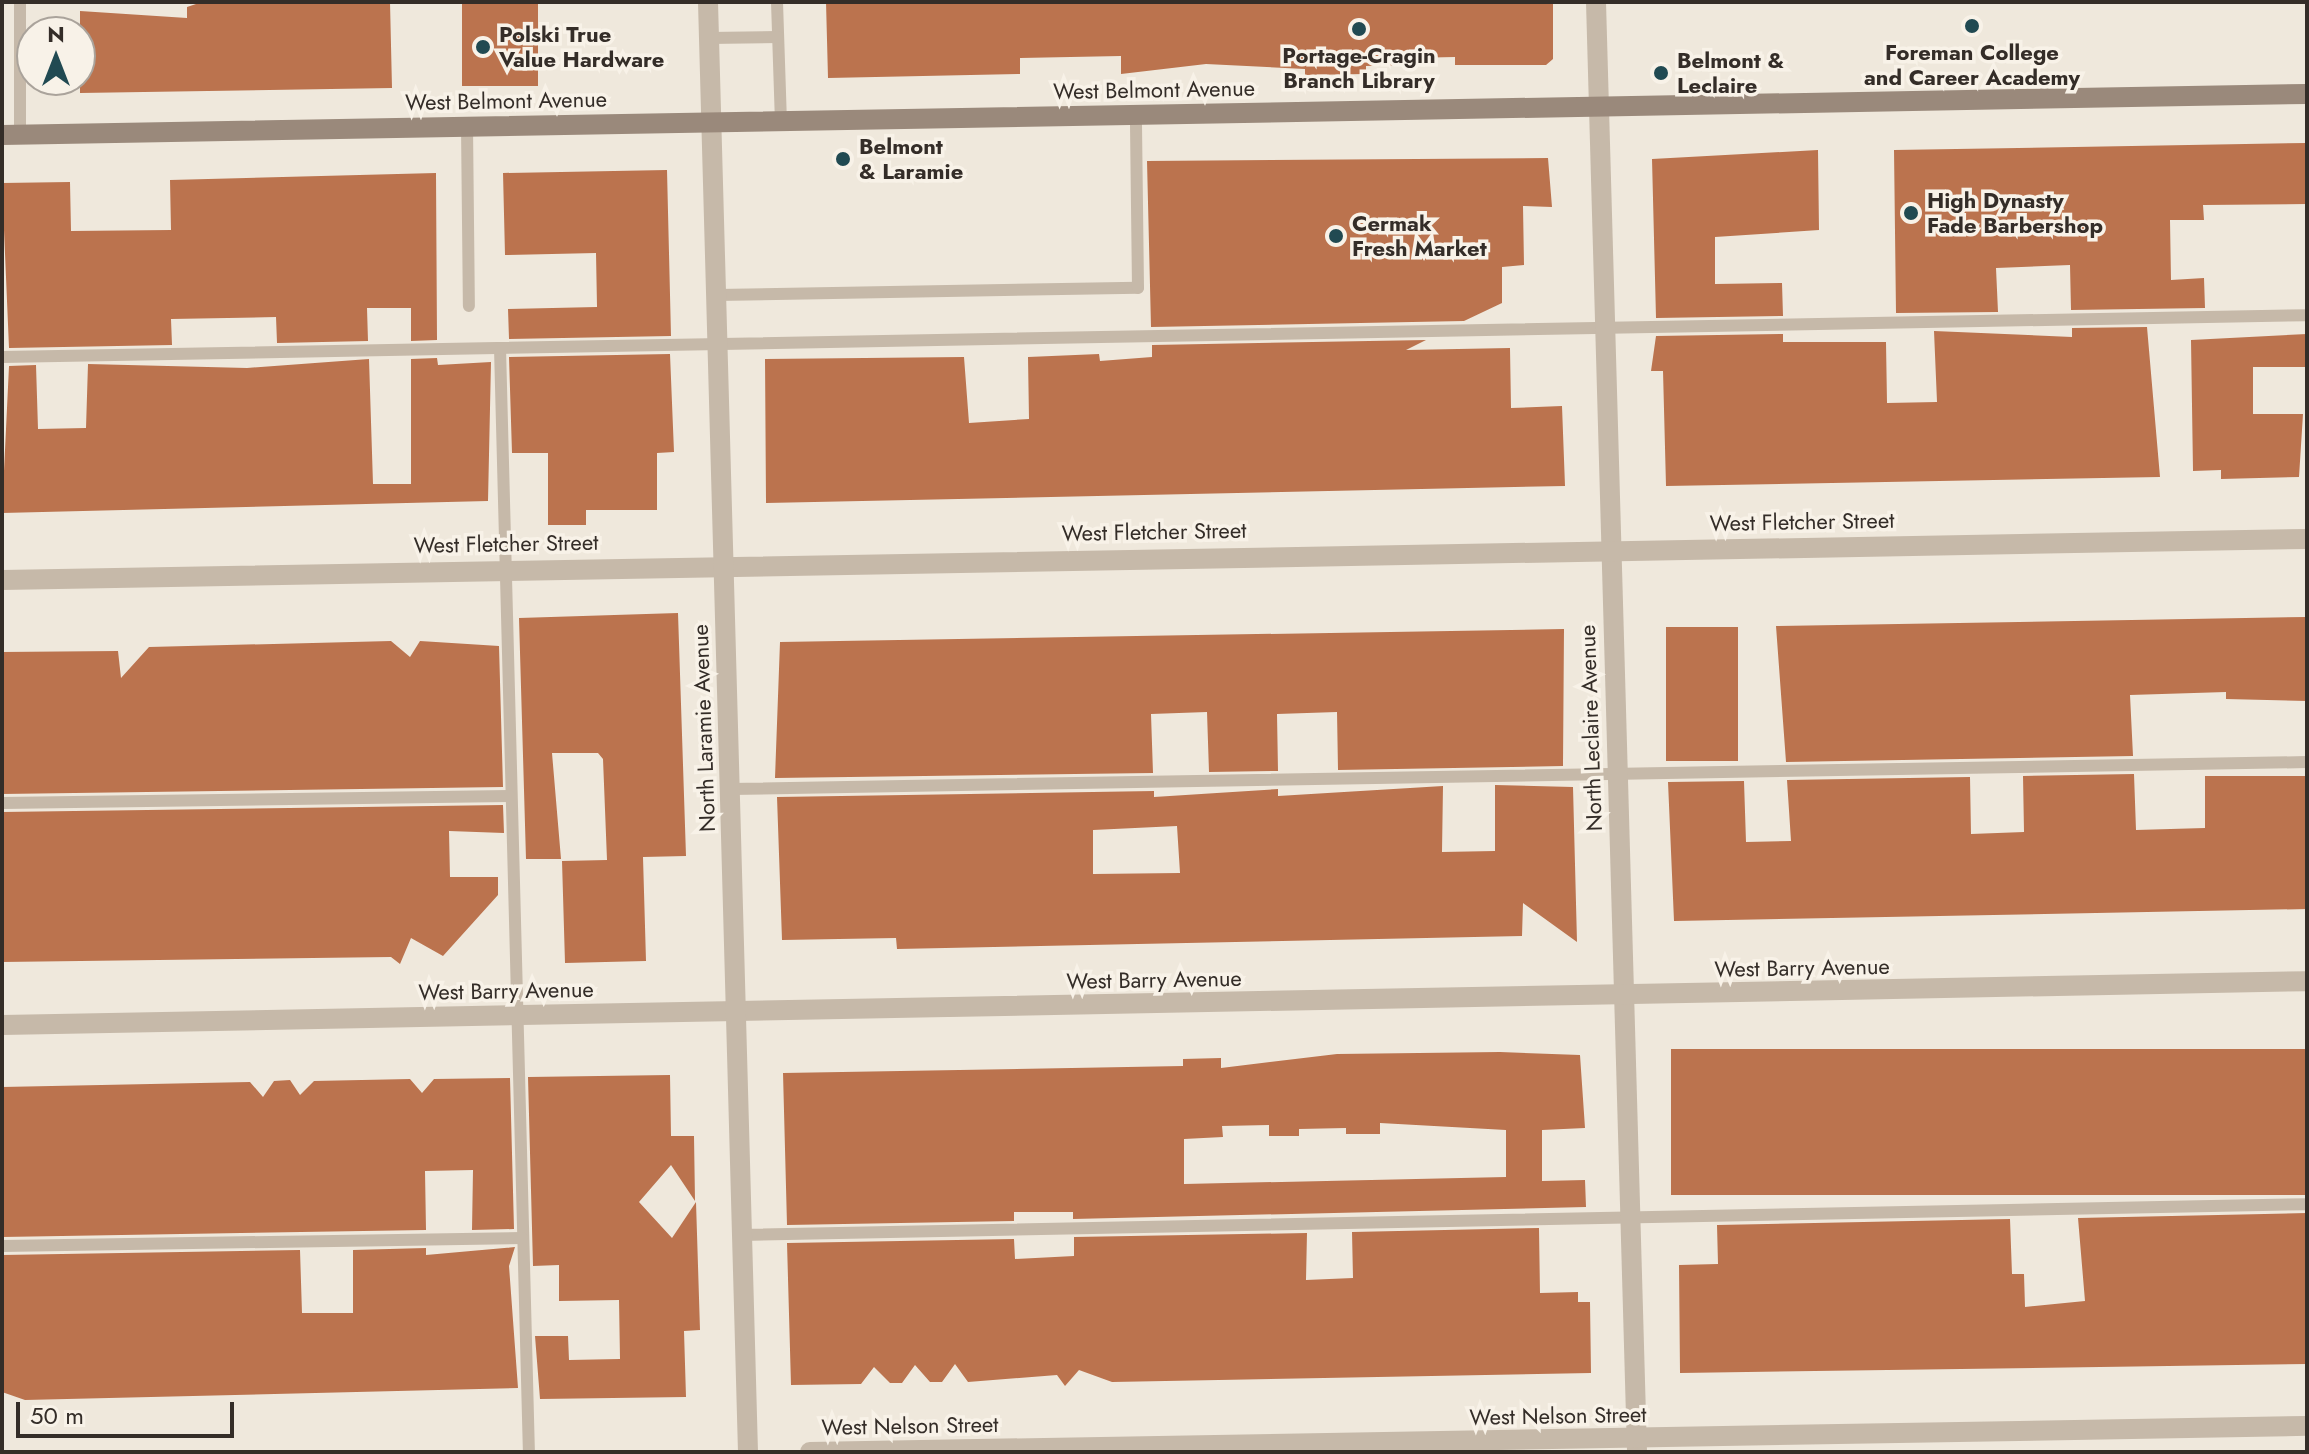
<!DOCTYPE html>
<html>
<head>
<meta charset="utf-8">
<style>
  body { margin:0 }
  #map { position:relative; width:2309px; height:1454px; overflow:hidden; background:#efe8dc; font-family:Jost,sans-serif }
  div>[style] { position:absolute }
  .building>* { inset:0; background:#bb734e; transform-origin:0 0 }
  .service>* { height:12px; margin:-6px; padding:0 6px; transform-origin:6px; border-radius:6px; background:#c6b9a9 }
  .minor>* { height:20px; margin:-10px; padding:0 10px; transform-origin:10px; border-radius:10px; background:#c6b9a9 }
  .tertiary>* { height:20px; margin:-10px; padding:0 10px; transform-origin:10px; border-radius:10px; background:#c6b9a9 }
  .secondary>* { height:20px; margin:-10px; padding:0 10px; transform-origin:10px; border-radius:10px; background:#9a897b }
  .dots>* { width:22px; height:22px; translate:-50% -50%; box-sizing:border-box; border:4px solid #f8f2e8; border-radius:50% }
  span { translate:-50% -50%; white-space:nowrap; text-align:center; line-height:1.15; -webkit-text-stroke:7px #f8f2e8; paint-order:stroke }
  .poi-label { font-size:22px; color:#342d28; font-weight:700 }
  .left { translate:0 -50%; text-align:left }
  .street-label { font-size:22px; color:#342d28 }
  .frame { position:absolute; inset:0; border:4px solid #342d28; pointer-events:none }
  .north { position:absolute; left:16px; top:16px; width:80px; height:80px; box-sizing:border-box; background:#f8f2e8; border:2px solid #aaa39b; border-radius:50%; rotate:0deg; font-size:22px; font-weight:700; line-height:32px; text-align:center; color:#342d28 }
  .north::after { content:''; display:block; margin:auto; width:28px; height:36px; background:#214a52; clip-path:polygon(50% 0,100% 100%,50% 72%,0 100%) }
  .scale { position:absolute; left:16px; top:1402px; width:218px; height:36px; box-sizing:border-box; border:4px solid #342d28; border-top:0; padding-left:10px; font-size:24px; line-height:28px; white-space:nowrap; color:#342d28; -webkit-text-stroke:6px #f8f2e8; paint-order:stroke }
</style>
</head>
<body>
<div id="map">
  <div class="building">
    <div style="clip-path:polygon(202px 2px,390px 2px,392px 88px,80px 93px,80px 11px,187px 18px,187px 7px)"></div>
    <div style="left:462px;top:2px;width:76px;height:84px"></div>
    <div style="clip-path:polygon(826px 2px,1553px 2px,1553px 59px,1546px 65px,1455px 65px,1455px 57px,1408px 58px,1408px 65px,1366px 66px,1366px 74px,1305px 75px,1305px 69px,1206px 64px,1121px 74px,1121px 56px,1020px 58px,1020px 74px,828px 78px)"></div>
    <div style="clip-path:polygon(2307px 143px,2307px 204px,2203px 205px,2204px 220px,2170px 220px,2171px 280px,2204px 278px,2205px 308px,2071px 310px,2070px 265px,1996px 268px,1998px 312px,1896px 313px,1894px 150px)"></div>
    <div style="clip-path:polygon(1818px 150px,1819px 230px,1715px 237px,1715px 284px,1782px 283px,1783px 316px,1656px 318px,1652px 159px)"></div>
    <div style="clip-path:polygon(1548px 158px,1552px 207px,1523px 206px,1524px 265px,1502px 267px,1502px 303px,1464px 321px,1151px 327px,1147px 161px)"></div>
    <div style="clip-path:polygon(667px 170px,671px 336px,509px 339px,508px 309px,597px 307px,596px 253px,505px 255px,503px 173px)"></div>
    <div style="clip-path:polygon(436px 173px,437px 340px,411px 341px,411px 308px,367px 308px,368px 341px,277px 343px,276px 317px,171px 319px,172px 345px,9px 348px,2px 183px,70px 182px,71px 231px,171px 230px,170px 180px)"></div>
    <div style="clip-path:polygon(2147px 327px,2160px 477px,1666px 486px,1663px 371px,1651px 371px,1656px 336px,1783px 334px,1783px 342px,1886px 342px,1887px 403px,1937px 402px,1934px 331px,2072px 337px,2072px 328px)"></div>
    <div style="clip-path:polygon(2307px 334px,2307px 367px,2253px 367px,2253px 414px,2303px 414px,2299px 477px,2221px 479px,2221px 470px,2193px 471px,2191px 340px)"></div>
    <div style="clip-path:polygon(1426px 340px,1406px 350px,1510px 348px,1511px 408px,1562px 406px,1565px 486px,766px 503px,765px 359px,964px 357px,969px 423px,1029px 419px,1028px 357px,1099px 354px,1100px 361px,1152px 357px,1152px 345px)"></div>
    <div style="clip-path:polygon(670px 354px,674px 452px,657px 453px,657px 510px,586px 510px,586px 525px,548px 525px,548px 453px,512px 453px,509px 357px)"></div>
    <div style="clip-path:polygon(437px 358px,438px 365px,491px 362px,488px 501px,2px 513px,9px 366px,36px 365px,38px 429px,86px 428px,88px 364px,247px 368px,369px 359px,373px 484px,411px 484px,411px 359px)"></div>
    <div style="clip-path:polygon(678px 613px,686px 856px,643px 857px,646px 961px,565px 963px,562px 861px,607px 860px,603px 759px,598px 753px,552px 753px,561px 859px,526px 859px,519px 618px)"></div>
    <div style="clip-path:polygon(2307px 617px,2307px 701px,2226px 699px,2226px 692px,2130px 695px,2133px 756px,1786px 762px,1776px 626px)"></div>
    <div style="left:1666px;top:627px;width:72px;height:134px"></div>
    <div style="clip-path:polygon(1564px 629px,1563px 766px,1338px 770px,1337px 712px,1277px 714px,1278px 771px,1209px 772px,1207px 712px,1151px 714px,1153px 773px,775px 778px,780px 642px)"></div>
    <div style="clip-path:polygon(391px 641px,410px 657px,420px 641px,499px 646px,503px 787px,2px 794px,2px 652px,118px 651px,121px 678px,149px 647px)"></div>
    <div style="clip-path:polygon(2134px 774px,2136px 830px,2205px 828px,2205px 776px,2305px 776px,2307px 909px,1674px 921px,1668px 782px,1744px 781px,1746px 842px,1791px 841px,1787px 780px,1970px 777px,1971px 834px,2024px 832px,2023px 776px)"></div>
    <div style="clip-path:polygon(evenodd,1495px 785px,1573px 787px,1577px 942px,1523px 903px,1522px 936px,897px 949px,896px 938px,782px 940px,777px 797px,1154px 791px,1154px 797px,1278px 789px,1278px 796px,1443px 786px,1442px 852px,1495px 851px,1495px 785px,1177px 826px,1180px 873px,1093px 874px,1093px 830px,1177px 826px)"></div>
    <div style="clip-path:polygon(503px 805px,504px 833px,449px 831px,450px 877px,498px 877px,498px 895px,443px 956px,411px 938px,400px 964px,391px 957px,2px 962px,2px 812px)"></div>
    <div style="left:2307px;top:1049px;width:146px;height:636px;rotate:90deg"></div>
    <div style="clip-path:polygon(evenodd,1500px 1052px,1580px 1055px,1585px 1128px,1542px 1130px,1542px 1181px,1585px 1180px,1586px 1207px,1073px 1219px,1073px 1212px,1014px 1212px,1014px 1221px,787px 1225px,783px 1073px,1183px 1066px,1183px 1059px,1221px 1058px,1221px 1068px,1337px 1054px,1500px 1052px,1380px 1123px,1506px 1130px,1506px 1177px,1184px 1184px,1184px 1139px,1223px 1137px,1222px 1126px,1269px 1125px,1269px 1136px,1299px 1136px,1299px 1129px,1346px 1128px,1346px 1134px,1380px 1134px,1380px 1123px)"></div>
    <div style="clip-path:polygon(670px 1075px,671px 1136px,694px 1136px,695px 1201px,671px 1165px,639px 1202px,672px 1238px,696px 1202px,700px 1330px,684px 1331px,686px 1397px,540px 1399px,535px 1336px,568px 1336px,569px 1360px,620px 1359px,619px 1300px,559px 1301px,559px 1265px,533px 1266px,528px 1077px)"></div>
    <div style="clip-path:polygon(510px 1078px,514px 1229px,472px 1230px,473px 1170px,425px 1171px,426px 1230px,2px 1237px,2px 1087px,250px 1082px,263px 1097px,274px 1081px,290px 1080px,300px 1095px,314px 1081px,410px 1079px,422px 1093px,434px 1079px)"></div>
    <div style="clip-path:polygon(2307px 1213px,2307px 1364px,1680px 1373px,1679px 1265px,1718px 1264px,1717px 1225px,2010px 1219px,2012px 1274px,2024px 1274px,2025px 1307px,2085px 1301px,2078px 1218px)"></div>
    <div style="clip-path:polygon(1539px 1228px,1540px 1293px,1578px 1292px,1578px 1302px,1590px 1302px,1591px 1373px,1112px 1382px,1079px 1370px,1065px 1386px,1057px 1375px,968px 1382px,955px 1364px,942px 1382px,930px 1382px,915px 1365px,902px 1383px,890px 1383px,874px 1367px,861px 1384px,791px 1385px,787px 1243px,1014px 1239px,1015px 1259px,1074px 1256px,1074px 1237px,1307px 1233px,1306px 1280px,1353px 1278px,1352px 1232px)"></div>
    <div style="clip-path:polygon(515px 1247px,509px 1266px,518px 1388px,25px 1400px,2px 1392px,2px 1255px,300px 1250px,302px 1313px,353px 1313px,353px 1250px,426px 1248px,426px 1255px)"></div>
  </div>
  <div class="service">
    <div style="left:20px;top:2px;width:132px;rotate:90deg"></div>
    <div style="left:777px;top:2px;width:119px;rotate:88.1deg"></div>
    <div style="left:709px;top:38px;width:69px;rotate:-0.8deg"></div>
    <div style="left:467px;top:126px;width:180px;rotate:89.4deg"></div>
    <div style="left:717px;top:295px;width:421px;rotate:-1deg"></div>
    <div style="left:1138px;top:288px;width:174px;rotate:-90.7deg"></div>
    <div style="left:500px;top:348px;width:1104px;rotate:88.5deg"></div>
    <div style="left:2px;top:357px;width:2305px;rotate:-1.04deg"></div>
    <div style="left:730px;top:789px;width:1577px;rotate:-0.98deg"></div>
    <div style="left:2px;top:803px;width:507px;rotate:-0.79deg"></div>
    <div style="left:742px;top:1235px;width:1565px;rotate:-1.13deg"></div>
    <div style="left:2px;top:1246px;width:520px;rotate:-0.88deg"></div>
  </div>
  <div class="minor">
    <div style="left:1596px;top:2px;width:1448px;rotate:88.38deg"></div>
    <div style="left:2px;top:580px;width:2305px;rotate:-1.02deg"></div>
    <div style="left:2px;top:1025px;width:2305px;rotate:-1.09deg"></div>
    <div style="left:810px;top:1452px;width:1497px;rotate:-1deg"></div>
  </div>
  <div class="tertiary">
    <div style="left:708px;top:2px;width:1451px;rotate:88.42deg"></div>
  </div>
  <div class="secondary">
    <div style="left:2px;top:135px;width:2305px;rotate:-1.02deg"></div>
  </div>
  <div class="dots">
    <div style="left:1972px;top:26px;background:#214a52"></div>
    <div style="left:1359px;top:29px;background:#214a52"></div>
    <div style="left:483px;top:47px;background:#214a52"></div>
    <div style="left:1661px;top:73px;background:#214a52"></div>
    <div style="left:843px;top:159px;background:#214a52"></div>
    <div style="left:1911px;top:213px;background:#214a52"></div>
    <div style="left:1336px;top:236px;background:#214a52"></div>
  </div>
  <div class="poi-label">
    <span class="left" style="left:499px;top:47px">Polski True<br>Value Hardware</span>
    <span style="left:1972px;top:65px">Foreman College<br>and Career Academy</span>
    <span style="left:1359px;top:68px">Portage-Cragin<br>Branch Library</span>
    <span class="left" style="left:1677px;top:73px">Belmont &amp;<br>Leclaire</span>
    <span class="left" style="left:859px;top:159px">Belmont<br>&amp; Laramie</span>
    <span class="left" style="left:1927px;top:213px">High Dynasty<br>Fade Barbershop</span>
    <span class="left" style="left:1352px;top:236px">Cermak<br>Fresh Market</span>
  </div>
  <div class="street-label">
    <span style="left:1154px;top:90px;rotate:-1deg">West Belmont Avenue</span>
    <span style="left:506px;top:101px;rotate:-1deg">West Belmont Avenue</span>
    <span style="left:1802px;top:522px;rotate:-1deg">West Fletcher Street</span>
    <span style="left:1154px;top:532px;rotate:-1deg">West Fletcher Street</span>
    <span style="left:506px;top:544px;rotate:-1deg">West Fletcher Street</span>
    <span style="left:704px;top:728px;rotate:-92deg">North Laramie Avenue</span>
    <span style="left:1591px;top:728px;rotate:-92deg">North Leclaire Avenue</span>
    <span style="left:1802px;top:968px;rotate:-1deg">West Barry Avenue</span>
    <span style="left:1154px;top:980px;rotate:-1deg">West Barry Avenue</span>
    <span style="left:506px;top:991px;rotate:-1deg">West Barry Avenue</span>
    <span style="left:1558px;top:1416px;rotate:-1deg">West Nelson Street</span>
    <span style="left:910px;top:1426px;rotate:-1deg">West Nelson Street</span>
  </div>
  <div class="frame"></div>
  <div class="north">N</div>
  <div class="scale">50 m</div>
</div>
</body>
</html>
